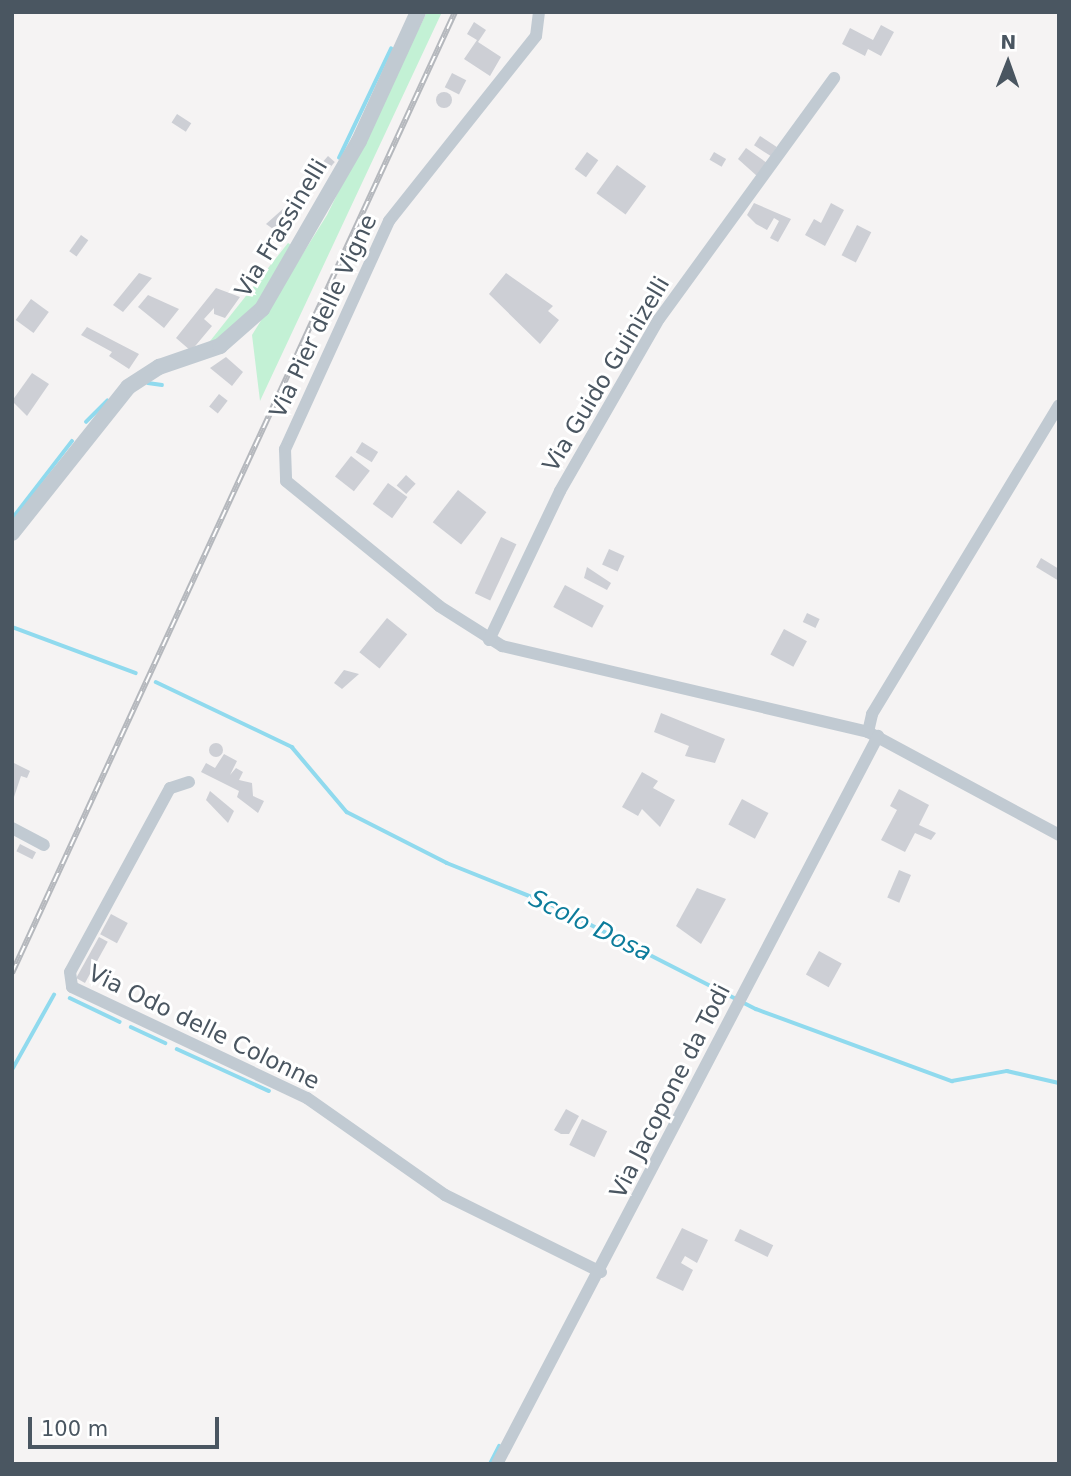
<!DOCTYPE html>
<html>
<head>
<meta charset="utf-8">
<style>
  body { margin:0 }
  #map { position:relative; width:1071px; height:1476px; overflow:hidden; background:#f5f3f3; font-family:"DejaVu Sans",sans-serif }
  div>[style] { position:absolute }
  .green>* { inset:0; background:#c3f1d5 }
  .stream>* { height:3.5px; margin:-1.75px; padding:0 1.75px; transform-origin:1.75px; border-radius:1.75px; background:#90daee }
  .building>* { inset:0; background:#cdcfd5; transform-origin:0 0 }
  .round { border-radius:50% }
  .minor>* { height:12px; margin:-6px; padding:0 6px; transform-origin:6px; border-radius:6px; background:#c1cad2 }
  .tertiary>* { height:16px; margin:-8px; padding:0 8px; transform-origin:8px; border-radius:8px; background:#c1cad2 }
  .rail>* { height:6px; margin-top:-3px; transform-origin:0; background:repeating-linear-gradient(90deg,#fff 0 10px,#b5b8bd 0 20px); box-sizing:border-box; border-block:2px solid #b5b8bd }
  span { translate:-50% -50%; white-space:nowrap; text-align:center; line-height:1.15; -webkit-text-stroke:6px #fff; paint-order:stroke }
  .street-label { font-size:23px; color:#4a5661 }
  .water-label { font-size:24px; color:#0c7c9b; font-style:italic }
  .frame { position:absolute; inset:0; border:14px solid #4a5661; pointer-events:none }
  .north { position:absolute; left:973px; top:28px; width:70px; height:70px; -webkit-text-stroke:5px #fff; paint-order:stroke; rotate:1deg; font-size:19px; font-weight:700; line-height:28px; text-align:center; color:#4a5661 }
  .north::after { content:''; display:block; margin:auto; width:24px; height:32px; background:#4a5661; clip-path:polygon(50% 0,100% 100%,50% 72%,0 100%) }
  .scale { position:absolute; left:28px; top:1417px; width:191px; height:32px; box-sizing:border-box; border:4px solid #4a5661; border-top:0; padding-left:9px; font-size:21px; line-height:24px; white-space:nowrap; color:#4a5661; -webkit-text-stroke:5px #fff; paint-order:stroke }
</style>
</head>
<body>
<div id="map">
  <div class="green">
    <div style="clip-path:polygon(427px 12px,442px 12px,260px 401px,252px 335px,327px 215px)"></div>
    <div style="clip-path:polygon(288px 243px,295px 247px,250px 320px,203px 350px)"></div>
  </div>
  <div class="stream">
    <div style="left:339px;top:158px;width:121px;rotate:-64.5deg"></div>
    <div style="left:148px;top:383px;width:14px;rotate:8deg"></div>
    <div style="left:86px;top:422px;width:30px;rotate:-45deg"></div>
    <div style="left:12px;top:519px;width:98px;rotate:-52.4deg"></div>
    <div style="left:12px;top:627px;width:132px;rotate:20.4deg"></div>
    <div style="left:156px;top:682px;width:151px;rotate:25.5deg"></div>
    <div style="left:292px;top:747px;width:85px;rotate:49.8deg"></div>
    <div style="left:347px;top:812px;width:112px;rotate:27deg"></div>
    <div style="left:447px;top:863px;width:113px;rotate:21.8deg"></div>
    <div style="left:552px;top:905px;width:229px;rotate:27deg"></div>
    <div style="left:756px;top:1009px;width:209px;rotate:20.2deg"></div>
    <div style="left:952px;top:1081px;width:56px;rotate:-10.3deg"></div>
    <div style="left:1007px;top:1071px;width:53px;rotate:13deg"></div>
    <div style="left:70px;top:998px;width:55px;rotate:25.6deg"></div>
    <div style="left:131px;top:1027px;width:38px;rotate:25deg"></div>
    <div style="left:177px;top:1049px;width:101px;rotate:24.5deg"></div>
    <div style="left:12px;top:1070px;width:86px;rotate:-60.8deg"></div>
    <div style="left:490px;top:1464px;width:20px;rotate:-63deg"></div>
  </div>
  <div class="building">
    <div style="clip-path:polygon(474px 22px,486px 30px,478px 42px,501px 57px,490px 76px,464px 59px,477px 40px,467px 34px)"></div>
    <div style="clip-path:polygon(881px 25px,894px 32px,881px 56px,868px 49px,865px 56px,842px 44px,850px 28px,873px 40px)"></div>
    <div style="left:452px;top:73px;width:16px;height:16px;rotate:27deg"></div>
    <div class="round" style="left:436px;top:92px;width:16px;height:16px"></div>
    <div style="left:177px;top:114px;width:17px;height:10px;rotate:33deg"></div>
    <div style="left:760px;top:136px;width:20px;height:11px;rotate:33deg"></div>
    <div style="clip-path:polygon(746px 148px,767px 163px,757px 176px,738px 159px)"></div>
    <div style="left:587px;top:152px;width:14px;height:21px;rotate:36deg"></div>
    <div style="left:714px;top:152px;width:14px;height:9px;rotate:30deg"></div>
    <div style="left:328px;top:156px;width:9px;height:40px;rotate:41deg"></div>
    <div style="left:617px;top:165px;width:36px;height:35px;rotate:36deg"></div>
    <div style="clip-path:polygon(754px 203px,791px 219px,778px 242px,770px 238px,779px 221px,774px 218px,767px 230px,756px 224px,747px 215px)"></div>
    <div style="clip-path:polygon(831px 203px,844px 210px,825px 246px,805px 235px,814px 219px,821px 223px)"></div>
    <div style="clip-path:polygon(284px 208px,297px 218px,283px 236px,266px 224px)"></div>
    <div style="left:857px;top:225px;width:16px;height:34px;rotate:27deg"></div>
    <div style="left:81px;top:235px;width:9px;height:20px;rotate:36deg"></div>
    <div style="clip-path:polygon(139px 273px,152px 278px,123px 312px,113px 305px)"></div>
    <div style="clip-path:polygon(506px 273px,553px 306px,548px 311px,559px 320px,540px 344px,489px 294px)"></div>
    <div style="clip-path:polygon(216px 288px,240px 297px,225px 318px,214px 314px,214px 308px,204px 319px,212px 326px,191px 351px,176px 338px)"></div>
    <div style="clip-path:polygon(148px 295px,179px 309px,164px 328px,138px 307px)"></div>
    <div style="left:31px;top:299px;width:22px;height:26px;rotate:36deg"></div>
    <div style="clip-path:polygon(87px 327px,139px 354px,129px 369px,109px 356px,112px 352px,81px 335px)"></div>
    <div style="clip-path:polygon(226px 357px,243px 372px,232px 386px,210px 368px)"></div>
    <div style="clip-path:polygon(32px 373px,49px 384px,27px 416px,12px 401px)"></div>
    <div style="left:219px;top:394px;width:11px;height:16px;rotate:38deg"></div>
    <div style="left:362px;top:442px;width:19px;height:12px;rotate:32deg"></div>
    <div style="left:351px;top:456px;width:24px;height:26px;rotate:38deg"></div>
    <div style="left:406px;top:475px;width:13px;height:14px;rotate:42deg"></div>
    <div style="left:388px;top:483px;width:24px;height:26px;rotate:36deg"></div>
    <div style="left:458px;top:490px;width:36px;height:41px;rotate:38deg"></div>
    <div style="left:501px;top:537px;width:17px;height:62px;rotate:25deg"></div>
    <div style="left:609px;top:549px;width:17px;height:17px;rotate:24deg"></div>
    <div style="clip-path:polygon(1041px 558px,1059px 569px,1059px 581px,1036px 567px)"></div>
    <div style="clip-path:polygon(587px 567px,611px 583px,607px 590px,584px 578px)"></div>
    <div style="left:565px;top:585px;width:44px;height:25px;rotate:28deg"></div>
    <div style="left:807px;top:613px;width:14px;height:10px;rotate:25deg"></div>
    <div style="left:387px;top:618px;width:26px;height:44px;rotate:39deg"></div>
    <div style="left:784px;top:629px;width:26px;height:29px;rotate:28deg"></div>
    <div style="clip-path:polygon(344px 670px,359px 674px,342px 689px,334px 683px)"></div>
    <div style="clip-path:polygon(661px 713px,725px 739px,715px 763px,685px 756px,689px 746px,654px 732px)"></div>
    <div class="round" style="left:209px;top:743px;width:14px;height:14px"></div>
    <div style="clip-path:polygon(224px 754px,237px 761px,230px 775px,236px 768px,243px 772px,239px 780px,252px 783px,253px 796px,264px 801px,258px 813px,237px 797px,239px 791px,201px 772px,206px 763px,215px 768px)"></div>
    <div style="clip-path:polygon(12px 762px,30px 771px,27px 778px,21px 776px,12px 803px)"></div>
    <div style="clip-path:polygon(642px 772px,658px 781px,653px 788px,675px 800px,660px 827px,642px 809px,638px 816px,622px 807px)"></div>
    <div style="clip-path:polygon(899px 789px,929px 805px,919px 825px,936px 833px,931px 840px,915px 833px,905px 852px,881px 840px,897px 810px,890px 806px)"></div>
    <div style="clip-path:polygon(210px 791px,234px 811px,228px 823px,206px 800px)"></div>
    <div style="left:742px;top:799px;width:30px;height:29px;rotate:28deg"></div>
    <div style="left:20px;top:844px;width:18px;height:8px;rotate:27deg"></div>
    <div style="left:899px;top:870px;width:13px;height:30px;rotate:23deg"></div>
    <div style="clip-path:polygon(697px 888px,726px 899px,701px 944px,676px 926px)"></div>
    <div style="left:111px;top:914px;width:19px;height:23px;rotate:28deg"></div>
    <div style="left:99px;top:937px;width:10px;height:47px;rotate:29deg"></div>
    <div style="left:819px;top:951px;width:26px;height:27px;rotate:29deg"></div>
    <div style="clip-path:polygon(566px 1109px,579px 1116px,569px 1134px,561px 1134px,554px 1130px)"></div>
    <div style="left:582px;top:1119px;width:28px;height:29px;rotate:26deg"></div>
    <div style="clip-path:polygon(682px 1228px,708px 1240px,697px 1263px,685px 1256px,681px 1263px,693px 1270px,683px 1291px,656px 1278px)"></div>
    <div style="left:740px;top:1229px;width:37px;height:13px;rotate:26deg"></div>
  </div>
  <div class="minor">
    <div style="left:539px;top:12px;width:24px;rotate:97deg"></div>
    <div style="left:536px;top:36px;width:236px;rotate:128.5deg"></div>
    <div style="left:389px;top:221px;width:251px;rotate:114.5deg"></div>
    <div style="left:285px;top:449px;width:32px;rotate:88deg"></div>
    <div style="left:286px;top:481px;width:198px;rotate:39.2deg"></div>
    <div style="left:439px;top:606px;width:75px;rotate:32.4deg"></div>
    <div style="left:502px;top:646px;width:376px;rotate:13.2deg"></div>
    <div style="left:868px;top:732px;width:217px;rotate:28.3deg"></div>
    <div style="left:489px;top:640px;width:165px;rotate:-64.5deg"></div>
    <div style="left:560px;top:491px;width:198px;rotate:-60.1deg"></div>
    <div style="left:659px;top:319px;width:298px;rotate:-54deg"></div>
    <div style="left:868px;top:732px;width:18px;rotate:-77deg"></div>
    <div style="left:872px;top:714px;width:361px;rotate:-58.8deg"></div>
    <div style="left:189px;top:782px;width:20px;rotate:162deg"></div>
    <div style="left:170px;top:788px;width:209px;rotate:118.5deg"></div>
    <div style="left:70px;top:972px;width:15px;rotate:82deg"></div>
    <div style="left:72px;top:987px;width:260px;rotate:25.3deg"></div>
    <div style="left:307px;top:1098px;width:169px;rotate:35.1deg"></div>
    <div style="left:445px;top:1195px;width:174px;rotate:26.3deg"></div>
    <div style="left:12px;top:828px;width:36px;rotate:28deg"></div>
    <div style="left:497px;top:1464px;width:822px;rotate:-62.37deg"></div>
  </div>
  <div class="tertiary">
    <div style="left:12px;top:533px;width:186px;rotate:-51.5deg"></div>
    <div style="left:128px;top:387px;width:37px;rotate:-33deg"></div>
    <div style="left:159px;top:367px;width:65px;rotate:-19deg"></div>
    <div style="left:220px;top:346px;width:56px;rotate:-41.4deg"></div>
    <div style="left:262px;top:309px;width:194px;rotate:-60deg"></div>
    <div style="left:359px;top:141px;width:142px;rotate:-65.4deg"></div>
  </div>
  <div class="rail">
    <div style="left:12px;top:973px;width:1058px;rotate:-65.25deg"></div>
  </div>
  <div class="street-label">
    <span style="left:281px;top:228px;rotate:-59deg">Via Frassinelli</span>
    <span style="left:323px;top:316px;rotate:-65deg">Via Pier delle Vigne</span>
    <span style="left:606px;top:374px;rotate:-59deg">Via Guido Guinizelli</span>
    <span style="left:204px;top:1027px;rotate:26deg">Via Odo delle Colonne</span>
    <span style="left:670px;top:1091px;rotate:-63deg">Via Jacopone da Todi</span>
  </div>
  <div class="water-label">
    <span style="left:590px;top:926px;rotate:26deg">Scolo Dosa</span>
  </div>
  <div class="frame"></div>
  <div class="north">N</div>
  <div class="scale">100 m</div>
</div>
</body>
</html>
